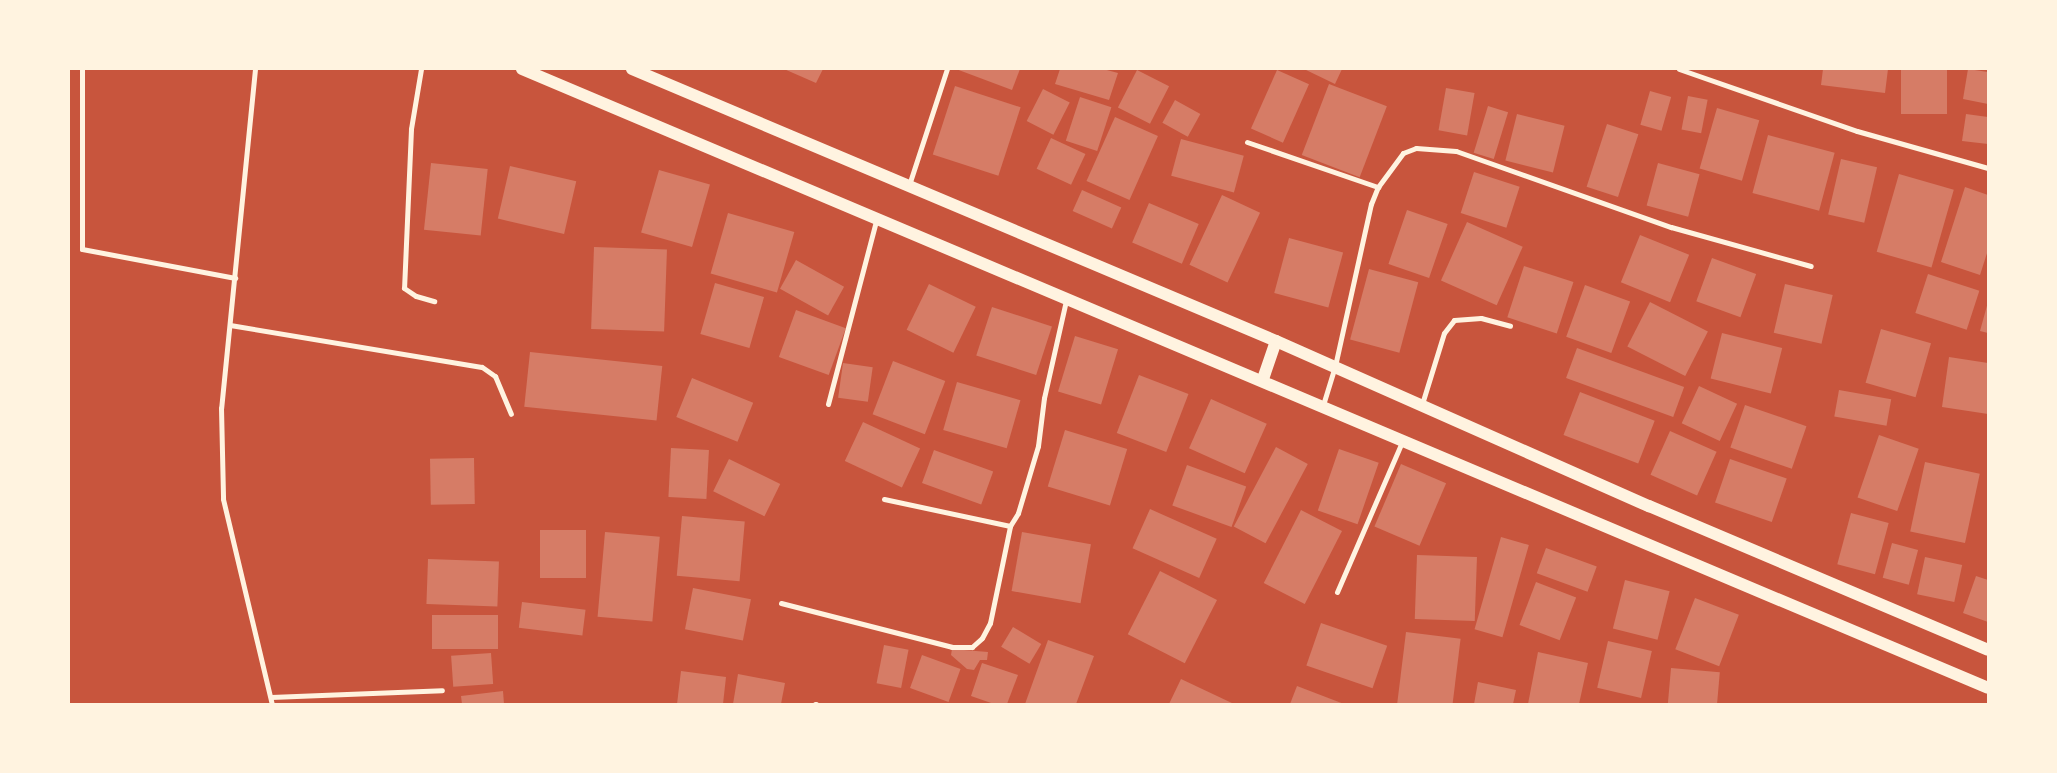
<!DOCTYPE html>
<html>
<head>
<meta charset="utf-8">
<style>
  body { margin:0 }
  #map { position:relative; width:2057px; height:773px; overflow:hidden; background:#c8553d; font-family:Literata,serif }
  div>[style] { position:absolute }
  .building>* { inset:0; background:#d67c66; transform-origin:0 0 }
  .minor>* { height:5px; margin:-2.5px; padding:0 2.5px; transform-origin:2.5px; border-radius:2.5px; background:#fff3e0 }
  .primary>* { height:12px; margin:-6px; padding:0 6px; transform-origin:6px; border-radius:6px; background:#fff3e0 }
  span { translate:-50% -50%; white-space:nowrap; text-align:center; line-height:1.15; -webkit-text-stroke:5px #fff3e0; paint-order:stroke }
  .frame { position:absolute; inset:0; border:70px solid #fff3e0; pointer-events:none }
</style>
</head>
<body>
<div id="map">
  <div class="building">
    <div style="clip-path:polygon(784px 69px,823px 69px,816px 83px)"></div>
    <div style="clip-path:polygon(956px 69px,1020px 69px,1012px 90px)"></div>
    <div style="clip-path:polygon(1060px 69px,1103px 69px,1118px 73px,1109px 100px,1055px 84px)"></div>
    <div style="clip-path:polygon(1304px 69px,1342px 69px,1335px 84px)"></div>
    <div style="clip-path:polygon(1823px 69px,1888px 69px,1885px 93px,1821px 85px)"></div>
    <div style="left:1901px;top:69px;width:46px;height:45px"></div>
    <div style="clip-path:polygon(1968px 69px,1988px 72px,1988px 104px,1963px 99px)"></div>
    <div style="left:1137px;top:70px;width:36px;height:42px;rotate:27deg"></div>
    <div style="left:1277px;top:70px;width:35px;height:64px;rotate:24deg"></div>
    <div style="left:1329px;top:84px;width:62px;height:76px;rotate:21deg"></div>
    <div style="left:955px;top:86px;width:69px;height:72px;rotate:18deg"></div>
    <div style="left:1446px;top:88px;width:29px;height:43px;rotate:10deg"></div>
    <div style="left:1043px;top:89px;width:30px;height:36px;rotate:27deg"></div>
    <div style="left:1650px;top:91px;width:22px;height:35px;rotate:16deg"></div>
    <div style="left:1688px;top:96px;width:20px;height:34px;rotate:11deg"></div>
    <div style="left:1080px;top:97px;width:33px;height:46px;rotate:18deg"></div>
    <div style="left:1175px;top:100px;width:29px;height:26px;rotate:29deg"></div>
    <div style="left:1488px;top:106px;width:21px;height:49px;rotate:17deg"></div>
    <div style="left:1717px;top:108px;width:44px;height:63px;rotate:16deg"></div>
    <div style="left:1517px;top:114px;width:49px;height:48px;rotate:14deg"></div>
    <div style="clip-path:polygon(1966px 114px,1988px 117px,1988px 144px,1962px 141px)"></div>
    <div style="left:1115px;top:117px;width:47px;height:70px;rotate:24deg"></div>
    <div style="left:1607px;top:124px;width:33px;height:66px;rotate:18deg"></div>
    <div style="left:1768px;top:135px;width:69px;height:60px;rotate:15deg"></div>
    <div style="left:1051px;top:138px;width:38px;height:34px;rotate:25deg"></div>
    <div style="left:1181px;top:139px;width:65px;height:38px;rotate:15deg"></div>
    <div style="left:1841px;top:159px;width:37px;height:57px;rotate:13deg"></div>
    <div style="left:431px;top:163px;width:57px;height:67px;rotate:6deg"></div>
    <div style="left:1658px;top:163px;width:43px;height:44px;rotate:15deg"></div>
    <div style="left:510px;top:166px;width:68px;height:54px;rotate:13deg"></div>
    <div style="left:659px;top:170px;width:53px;height:65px;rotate:16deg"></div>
    <div style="left:1474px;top:172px;width:48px;height:43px;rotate:18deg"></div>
    <div style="left:1899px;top:174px;width:57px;height:81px;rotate:16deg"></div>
    <div style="clip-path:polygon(1965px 187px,1988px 195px,1988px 250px,1980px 275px,1941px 262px)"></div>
    <div style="left:1082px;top:190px;width:43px;height:23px;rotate:24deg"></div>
    <div style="left:1222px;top:195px;width:42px;height:77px;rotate:25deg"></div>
    <div style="left:1149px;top:203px;width:54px;height:43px;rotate:23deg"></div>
    <div style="left:1407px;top:210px;width:43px;height:57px;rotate:19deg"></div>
    <div style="left:728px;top:213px;width:69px;height:63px;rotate:16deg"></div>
    <div style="left:1467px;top:222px;width:61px;height:64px;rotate:24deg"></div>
    <div style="left:1640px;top:235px;width:53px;height:51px;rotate:22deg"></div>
    <div style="left:1289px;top:238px;width:56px;height:57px;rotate:15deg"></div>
    <div style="left:594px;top:247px;width:73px;height:82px;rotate:2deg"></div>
    <div style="left:1712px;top:258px;width:47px;height:46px;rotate:20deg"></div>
    <div style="left:796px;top:260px;width:55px;height:33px;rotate:29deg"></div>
    <div style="left:1524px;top:266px;width:52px;height:54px;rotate:18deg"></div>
    <div style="left:1369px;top:269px;width:51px;height:73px;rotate:15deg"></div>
    <div style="left:1928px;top:274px;width:54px;height:41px;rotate:18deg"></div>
    <div style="left:715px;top:283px;width:51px;height:53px;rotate:16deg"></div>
    <div style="left:929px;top:284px;width:52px;height:51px;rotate:26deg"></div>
    <div style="left:1785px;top:284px;width:49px;height:50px;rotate:13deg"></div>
    <div style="left:1585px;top:285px;width:48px;height:55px;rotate:20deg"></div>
    <div style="left:1650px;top:302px;width:65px;height:50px;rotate:27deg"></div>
    <div style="clip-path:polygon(1988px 302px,1988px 333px,1980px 331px)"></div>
    <div style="left:992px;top:307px;width:63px;height:51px;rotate:18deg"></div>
    <div style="left:796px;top:310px;width:53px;height:50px;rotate:20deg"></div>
    <div style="left:1881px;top:329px;width:52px;height:56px;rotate:16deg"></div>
    <div style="left:1722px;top:333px;width:62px;height:47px;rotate:14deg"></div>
    <div style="left:1075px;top:336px;width:45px;height:58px;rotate:17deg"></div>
    <div style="left:1577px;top:348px;width:114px;height:32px;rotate:20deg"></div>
    <div style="left:530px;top:352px;width:133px;height:55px;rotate:6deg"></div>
    <div style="clip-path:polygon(1949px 357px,1988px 363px,1988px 414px,1942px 407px)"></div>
    <div style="left:893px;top:361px;width:56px;height:57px;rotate:21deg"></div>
    <div style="left:843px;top:363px;width:30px;height:35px;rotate:8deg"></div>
    <div style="left:1139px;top:375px;width:53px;height:62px;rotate:21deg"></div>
    <div style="left:692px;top:378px;width:66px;height:42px;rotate:22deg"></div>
    <div style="left:957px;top:382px;width:66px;height:50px;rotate:16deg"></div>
    <div style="left:1699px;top:386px;width:42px;height:41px;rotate:25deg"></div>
    <div style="left:1839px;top:390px;width:53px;height:27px;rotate:10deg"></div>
    <div style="left:1580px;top:392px;width:80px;height:46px;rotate:21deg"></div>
    <div style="left:1211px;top:399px;width:61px;height:54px;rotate:24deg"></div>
    <div style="left:1745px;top:405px;width:65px;height:45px;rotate:19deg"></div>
    <div style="left:863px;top:422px;width:63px;height:43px;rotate:25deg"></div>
    <div style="left:1065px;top:430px;width:65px;height:59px;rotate:17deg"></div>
    <div style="left:1670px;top:431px;width:51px;height:48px;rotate:24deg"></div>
    <div style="left:1879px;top:435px;width:42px;height:66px;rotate:19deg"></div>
    <div style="left:1276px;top:447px;width:36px;height:90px;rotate:28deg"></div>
    <div style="left:671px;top:448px;width:38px;height:49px;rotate:3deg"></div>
    <div style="left:1339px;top:449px;width:42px;height:65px;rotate:19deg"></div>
    <div style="left:934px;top:450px;width:63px;height:35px;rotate:20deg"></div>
    <div style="left:474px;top:458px;width:46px;height:44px;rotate:89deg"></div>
    <div style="left:729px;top:459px;width:57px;height:36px;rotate:26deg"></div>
    <div style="left:1730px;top:459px;width:60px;height:46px;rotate:19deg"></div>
    <div style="left:1925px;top:462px;width:56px;height:71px;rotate:12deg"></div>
    <div style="left:1401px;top:464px;width:49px;height:68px;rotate:23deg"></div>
    <div style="left:1187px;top:465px;width:63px;height:43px;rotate:20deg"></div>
    <div style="left:1150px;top:509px;width:73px;height:43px;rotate:24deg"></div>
    <div style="left:1301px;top:510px;width:46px;height:82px;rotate:27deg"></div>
    <div style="left:1851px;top:513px;width:39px;height:53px;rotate:15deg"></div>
    <div style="left:682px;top:516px;width:63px;height:60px;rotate:5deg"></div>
    <div style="left:586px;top:530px;width:48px;height:46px;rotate:90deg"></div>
    <div style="left:605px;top:532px;width:55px;height:85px;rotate:5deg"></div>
    <div style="left:1022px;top:532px;width:70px;height:60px;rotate:10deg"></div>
    <div style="left:1501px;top:537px;width:29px;height:96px;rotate:16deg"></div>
    <div style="left:1892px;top:543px;width:27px;height:36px;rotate:15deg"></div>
    <div style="left:1546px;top:548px;width:54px;height:27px;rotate:20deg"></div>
    <div style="left:1417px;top:555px;width:60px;height:64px;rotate:2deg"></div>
    <div style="left:1925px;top:557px;width:38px;height:38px;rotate:12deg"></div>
    <div style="left:428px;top:559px;width:71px;height:45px;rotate:2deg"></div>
    <div style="left:1160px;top:571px;width:64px;height:71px;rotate:27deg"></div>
    <div style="clip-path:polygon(1976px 576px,1988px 580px,1988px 622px,1963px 613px)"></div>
    <div style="left:1625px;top:580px;width:46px;height:50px;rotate:14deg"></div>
    <div style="left:1536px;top:582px;width:43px;height:46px;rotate:21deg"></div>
    <div style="left:693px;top:588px;width:59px;height:42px;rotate:11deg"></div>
    <div style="left:1695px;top:598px;width:47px;height:55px;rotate:21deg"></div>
    <div style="left:522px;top:602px;width:64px;height:26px;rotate:7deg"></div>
    <div style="left:432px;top:615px;width:66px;height:34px"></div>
    <div style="left:1321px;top:623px;width:70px;height:45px;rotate:19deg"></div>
    <div style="left:1013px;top:627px;width:33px;height:23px;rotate:31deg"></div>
    <div style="left:1406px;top:632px;width:55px;height:73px;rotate:7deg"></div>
    <div style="clip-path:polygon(1048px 640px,1094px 656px,1076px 704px,1025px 704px)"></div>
    <div style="left:1608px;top:641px;width:45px;height:48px;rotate:13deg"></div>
    <div style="left:884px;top:645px;width:25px;height:39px;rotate:11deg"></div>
    <div style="clip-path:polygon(952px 649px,988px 652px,987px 660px,980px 660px,974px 670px,967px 669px,951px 655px)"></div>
    <div style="clip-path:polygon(1538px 652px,1588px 663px,1579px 704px,1528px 704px)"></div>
    <div style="left:491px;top:653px;width:31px;height:40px;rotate:86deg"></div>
    <div style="left:922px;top:655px;width:41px;height:35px;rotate:20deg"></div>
    <div style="clip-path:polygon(982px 663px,1018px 675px,1007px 704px,994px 704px,971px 696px)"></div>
    <div style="left:1671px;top:668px;width:49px;height:36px;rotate:5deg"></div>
    <div style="clip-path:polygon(681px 671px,726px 677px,723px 704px,677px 704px)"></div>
    <div style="clip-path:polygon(738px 674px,785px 683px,781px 704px,733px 704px)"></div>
    <div style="clip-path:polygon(1181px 679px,1234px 704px,1169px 704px)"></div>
    <div style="clip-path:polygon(1478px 682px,1516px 690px,1513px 704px,1474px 704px)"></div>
    <div style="clip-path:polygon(1297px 686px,1344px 704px,1290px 704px)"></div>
    <div style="clip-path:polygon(503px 691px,504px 704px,462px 704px,461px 696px)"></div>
  </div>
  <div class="minor">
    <div style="left:82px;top:69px;width:180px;rotate:90deg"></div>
    <div style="left:82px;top:249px;width:156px;rotate:10.7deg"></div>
    <div style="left:255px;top:69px;width:341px;rotate:95.7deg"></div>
    <div style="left:221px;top:408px;width:91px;rotate:88.7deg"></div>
    <div style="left:223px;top:499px;width:211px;rotate:76.6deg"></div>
    <div style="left:421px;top:69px;width:61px;rotate:99.5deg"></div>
    <div style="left:411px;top:129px;width:159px;rotate:92.5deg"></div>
    <div style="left:404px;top:288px;width:14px;rotate:34deg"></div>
    <div style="left:416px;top:296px;width:19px;rotate:16deg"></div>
    <div style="left:1679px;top:69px;width:188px;rotate:19.2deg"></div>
    <div style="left:1857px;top:131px;width:136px;rotate:15.8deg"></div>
    <div style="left:1247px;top:142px;width:139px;rotate:19deg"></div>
    <div style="left:909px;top:185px;width:122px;rotate:-71.9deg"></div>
    <div style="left:230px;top:325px;width:255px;rotate:9.5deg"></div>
    <div style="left:482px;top:367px;width:16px;rotate:35deg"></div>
    <div style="left:495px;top:376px;width:41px;rotate:67.2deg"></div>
    <div style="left:828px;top:404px;width:189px;rotate:-75.3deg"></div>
    <div style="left:1422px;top:404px;width:74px;rotate:-72.8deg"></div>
    <div style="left:1444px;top:333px;width:16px;rotate:-52deg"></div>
    <div style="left:1454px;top:320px;width:27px;rotate:-4deg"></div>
    <div style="left:1481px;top:318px;width:30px;rotate:15deg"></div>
    <div style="left:1323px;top:405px;width:41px;rotate:-72.9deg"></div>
    <div style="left:1335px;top:366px;width:166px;rotate:-77.5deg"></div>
    <div style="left:1371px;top:204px;width:18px;rotate:-68deg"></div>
    <div style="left:1378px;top:187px;width:42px;rotate:-53.7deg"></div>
    <div style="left:1403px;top:153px;width:14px;rotate:-21deg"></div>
    <div style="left:1416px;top:148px;width:40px;rotate:4.3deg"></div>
    <div style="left:1456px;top:151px;width:228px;rotate:19.5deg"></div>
    <div style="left:1671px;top:227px;width:145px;rotate:15.6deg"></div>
    <div style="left:884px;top:499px;width:129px;rotate:12.1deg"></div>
    <div style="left:1337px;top:592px;width:163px;rotate:-66.6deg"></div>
    <div style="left:781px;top:603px;width:177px;rotate:14.4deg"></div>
    <div style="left:952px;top:647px;width:20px"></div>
    <div style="left:972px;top:647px;width:13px;rotate:-42deg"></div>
    <div style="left:982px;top:638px;width:17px;rotate:-62deg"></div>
    <div style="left:990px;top:623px;width:99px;rotate:-78.3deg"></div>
    <div style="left:1010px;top:526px;width:15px;rotate:-58deg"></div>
    <div style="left:1018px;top:513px;width:70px;rotate:-73.4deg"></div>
    <div style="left:1038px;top:446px;width:48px;rotate:-82.9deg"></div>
    <div style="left:1044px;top:398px;width:100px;rotate:-77.3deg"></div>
    <div style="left:271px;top:697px;width:171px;rotate:-2.3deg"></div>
    <div style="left:815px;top:704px;width:1px"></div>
  </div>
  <div class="primary">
    <div style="left:522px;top:69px;width:1591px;rotate:22.89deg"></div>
    <div style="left:632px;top:69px;width:699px;rotate:22.9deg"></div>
    <div style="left:1276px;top:341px;width:408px;rotate:23.9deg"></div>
    <div style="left:1649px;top:506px;width:368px;rotate:23deg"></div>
    <div style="left:1263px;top:379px;width:40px;rotate:-71.1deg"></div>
  </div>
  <div class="frame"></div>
</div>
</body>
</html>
